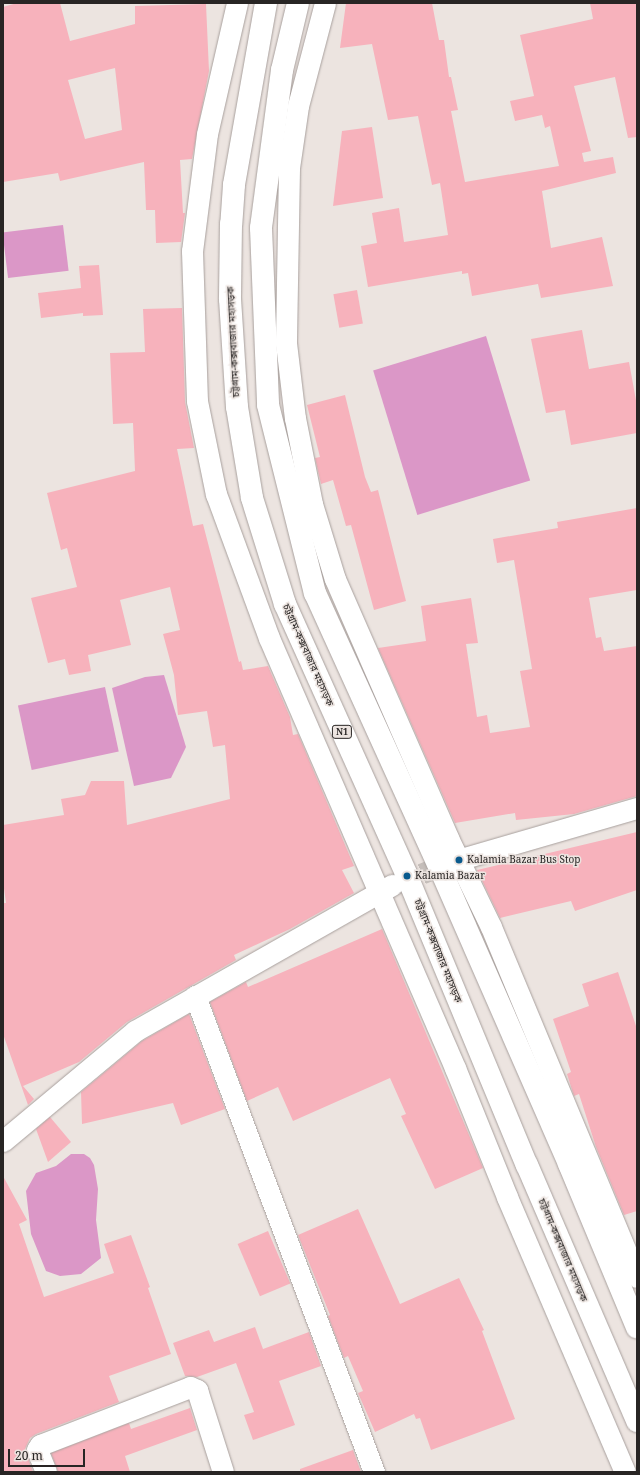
<!DOCTYPE html>
<html>
<head>
<meta charset="utf-8">
<style>
  body { margin:0 }
  #map { position:relative; width:640px; height:1475px; overflow:hidden; background:#ece4e0; font-family:"Noto Serif","Noto Sans Bengali",serif }
  div>[style] { position:absolute }
  .water>* { inset:0; background:#db97c7; transform-origin:0 0 }
  .building>* { inset:0; background:#f7b2bc; transform-origin:0 0 }
  .street-tunnel>* { height:21px; margin-top:-10.5px; transform-origin:0; background:repeating-linear-gradient(90deg,#c5beba 0 21px,transparent 0 31px) }
  .roads { filter:drop-shadow(0 0 1px #a8a09d) drop-shadow(0 0 1px #a8a09d) }
  .street>* { height:21px; margin:-10.5px; padding:0 10.5px; transform-origin:10.5px; border-radius:10.5px; background:#fff }
  .highway>* { height:22px; margin:-11px; padding:0 11px; transform-origin:11px; border-radius:11px; background:#fff }
  .dots>* { width:11px; height:11px; translate:-50% -50%; box-sizing:border-box; border:2px solid #ece4e0; border-radius:50% }
  span { translate:-50% -50%; white-space:nowrap; text-align:center; line-height:1.15; -webkit-text-stroke:3px #ece4e0; paint-order:stroke }
  .shield-label span { padding:1px 3px; background:#ece4e0; border:1px solid; border-radius:3px; -webkit-text-stroke-width:0 }
  .shield-label { font-size:9px; color:#282524; font-weight:700 }
  .street-label { font-size:10px; color:#282524 }
  .poi-label { font-size:10px; color:#282524 }
  .left { translate:0 -50%; text-align:left }
  .frame { position:absolute; inset:0; border:4px solid #282524; pointer-events:none }
  .scale { position:absolute; left:8px; top:1449px; width:77px; height:18px; box-sizing:border-box; border:2px solid #282524; border-top:0; padding-left:5px; font-size:12px; line-height:14px; white-space:nowrap; color:#282524; -webkit-text-stroke:3px #ece4e0; paint-order:stroke }
</style>
</head>
<body>
<div id="map">
  <div class="water">
    <div style="left:63px;top:225px;width:46px;height:61px;rotate:83deg"></div>
    <div style="left:486px;top:336px;width:151px;height:118px;rotate:73deg"></div>
    <div style="clip-path:polygon(164px 675px,186px 747px,171px 778px,134px 786px,112px 688px,145px 677px)"></div>
    <div style="left:105px;top:687px;width:66px;height:89px;rotate:78deg"></div>
    <div style="clip-path:polygon(71px 1154px,84px 1154px,90px 1158px,94px 1165px,98px 1189px,96px 1220px,101px 1258px,81px 1274px,60px 1276px,46px 1271px,31px 1234px,26px 1191px,36px 1173px,56px 1166px)"></div>
  </div>
  <div class="building">
    <div style="clip-path:polygon(evenodd,17px 3px,60px 3px,70px 41px,135px 24px,135px 6px,206px 4px,209px 71px,192px 159px,180px 160px,183px 213px,185px 213px,181px 242px,156px 243px,155px 210px,146px 210px,144px 162px,60px 181px,58px 173px,3px 182px,3px 7px,17px 3px,115px 68px,122px 130px,85px 139px,68px 80px,115px 68px)"></div>
    <div style="clip-path:polygon(346px 3px,432px 3px,439px 40px,444px 40px,449px 77px,451px 77px,458px 110px,451px 111px,465px 182px,559px 166px,550px 126px,545px 128px,542px 115px,515px 121px,510px 101px,534px 96px,520px 35px,593px 19px,590px 3px,637px 3px,637px 137px,628px 138px,615px 77px,574px 86px,591px 151px,582px 153px,584px 162px,613px 157px,616px 173px,542px 191px,551px 248px,602px 237px,613px 286px,541px 298px,538px 284px,472px 296px,468px 273px,462px 274px,462px 271px,368px 287px,361px 246px,377px 243px,372px 213px,399px 208px,404px 242px,448px 235px,440px 183px,432px 185px,418px 116px,388px 120px,372px 44px,340px 48px)"></div>
    <div style="clip-path:polygon(372px 127px,383px 198px,333px 206px,342px 131px)"></div>
    <div style="clip-path:polygon(99px 265px,103px 315px,83px 316px,83px 313px,41px 318px,38px 293px,81px 288px,79px 266px)"></div>
    <div style="left:357px;top:290px;width:34px;height:24px;rotate:80deg"></div>
    <div style="clip-path:polygon(182px 308px,185px 402px,194px 448px,177px 449px,193px 526px,203px 524px,239px 662px,241px 661px,243px 670px,268px 666px,290px 717px,293px 735px,298px 734px,354px 866px,342px 870px,354px 893px,290px 929px,234px 955px,236px 960px,127px 1022px,79px 1062px,23px 1086px,34px 1099px,28px 1105px,3px 1034px,3px 903px,6px 903px,3px 881px,3px 825px,64px 815px,61px 799px,85px 795px,91px 781px,124px 781px,127px 825px,230px 799px,225px 745px,213px 747px,207px 711px,178px 715px,174px 675px,163px 634px,180px 630px,170px 587px,120px 600px,131px 645px,88px 655px,91px 671px,69px 675px,65px 659px,48px 663px,31px 598px,77px 587px,67px 548px,61px 550px,47px 493px,135px 471px,133px 423px,113px 424px,110px 353px,145px 352px,143px 309px)"></div>
    <div style="clip-path:polygon(582px 330px,589px 369px,629px 362px,637px 406px,637px 433px,571px 445px,565px 410px,546px 413px,531px 339px)"></div>
    <div style="clip-path:polygon(345px 395px,365px 477px,371px 492px,378px 490px,406px 601px,374px 610px,351px 525px,346px 526px,333px 480px,321px 484px,315px 458px,320px 457px,307px 405px)"></div>
    <div style="clip-path:polygon(637px 508px,637px 590px,589px 598px,596px 638px,601px 637px,604px 651px,637px 646px,637px 796px,574px 814px,516px 820px,515px 813px,455px 823px,378px 648px,426px 641px,421px 606px,471px 598px,478px 643px,466px 644px,477px 717px,487px 715px,490px 733px,530px 727px,520px 671px,532px 669px,514px 560px,497px 563px,493px 539px,558px 528px,557px 522px)"></div>
    <div style="clip-path:polygon(637px 832px,637px 890px,575px 911px,571px 901px,500px 918px,477px 870px)"></div>
    <div style="clip-path:polygon(382px 929px,483px 1168px,435px 1189px,401px 1116px,406px 1114px,390px 1078px,293px 1121px,278px 1087px,247px 1101px,210px 1002px,246px 982px,248px 987px)"></div>
    <div style="clip-path:polygon(618px 972px,637px 1029px,637px 1211px,624px 1215px,596px 1147px,579px 1094px,574px 1096px,573px 1093px,567px 1074px,571px 1072px,553px 1019px,589px 1006px,582px 984px)"></div>
    <div style="clip-path:polygon(189px 1014px,225px 1109px,181px 1125px,173px 1103px,82px 1124px,81px 1092px,142px 1041px)"></div>
    <div style="clip-path:polygon(50px 1117px,71px 1142px,48px 1162px,36px 1129px)"></div>
    <div style="clip-path:polygon(3px 1176px,27px 1220px,19px 1224px,44px 1297px,114px 1273px,104px 1244px,131px 1235px,150px 1287px,148px 1288px,171px 1354px,109px 1376px,119px 1402px,36px 1434px,30px 1438px,25px 1449px,33px 1472px,3px 1472px)"></div>
    <div style="clip-path:polygon(358px 1209px,400px 1304px,459px 1278px,484px 1330px,482px 1331px,515px 1419px,431px 1450px,420px 1418px,416px 1419px,414px 1414px,375px 1432px,358px 1393px,363px 1391px,348px 1356px,344px 1358px,328px 1316px,330px 1315px,298px 1235px)"></div>
    <div style="left:268px;top:1231px;width:57px;height:33px;rotate:67deg"></div>
    <div style="clip-path:polygon(255px 1327px,263px 1349px,309px 1332px,321px 1366px,279px 1381px,295px 1425px,253px 1440px,244px 1415px,254px 1412px,236px 1363px,197px 1377px,185px 1376px,173px 1343px,209px 1330px,214px 1342px)"></div>
    <div style="clip-path:polygon(190px 1408px,197px 1430px,125px 1456px,130px 1472px,58px 1472px,51px 1453px,129px 1423px,131px 1429px)"></div>
    <div style="clip-path:polygon(353px 1450px,361px 1472px,300px 1472px,300px 1469px)"></div>
  </div>
  <div class="street-tunnel">
    <div style="left:393px;top:885px;width:66px;rotate:-21.5deg"></div>
  </div>
  <div class="roads">
    <div class="street">
      <div style="left:237px;top:3px;width:134px;rotate:102.9deg"></div>
      <div style="left:207px;top:134px;width:118px;rotate:97.3deg"></div>
      <div style="left:192px;top:251px;width:150px;rotate:88.1deg"></div>
      <div style="left:197px;top:401px;width:95px;rotate:78.5deg"></div>
      <div style="left:216px;top:494px;width:153px;rotate:69.8deg"></div>
      <div style="left:269px;top:638px;width:469px;rotate:66.6deg"></div>
      <div style="left:455px;top:1068px;width:139px;rotate:68deg"></div>
      <div style="left:507px;top:1197px;width:299px;rotate:66.8deg"></div>
      <div style="left:325px;top:3px;width:106px;rotate:104.7deg"></div>
      <div style="left:298px;top:106px;width:63px;rotate:98.3deg"></div>
      <div style="left:289px;top:168px;width:175px;rotate:91deg"></div>
      <div style="left:286px;top:343px;width:76px;rotate:83.2deg"></div>
      <div style="left:295px;top:418px;width:88px;rotate:78.8deg"></div>
      <div style="left:312px;top:504px;width:78px;rotate:73deg"></div>
      <div style="left:335px;top:579px;width:283px;rotate:66.4deg"></div>
      <div style="left:448px;top:838px;width:99px;rotate:64.2deg"></div>
      <div style="left:491px;top:927px;width:379px;rotate:67.4deg"></div>
      <div style="left:454px;top:861px;width:191px;rotate:-16.2deg"></div>
      <div style="left:195px;top:996px;width:509px;rotate:69.39deg"></div>
      <div style="left:3px;top:1141px;width:172px;rotate:-39.8deg"></div>
      <div style="left:135px;top:1031px;width:296px;rotate:-29.6deg"></div>
      <div style="left:46px;top:1472px;width:24px;rotate:-112deg"></div>
      <div style="left:37px;top:1450px;width:6px;rotate:-59deg"></div>
      <div style="left:40px;top:1445px;width:161px;rotate:-21.1deg"></div>
      <div style="left:190px;top:1387px;width:8px;rotate:23deg"></div>
      <div style="left:197px;top:1390px;width:86px;rotate:72.4deg"></div>
    </div>
    <div class="highway">
      <div style="left:266px;top:3px;width:185px;rotate:100deg"></div>
      <div style="left:234px;top:185px;width:39px;rotate:94deg"></div>
      <div style="left:231px;top:224px;width:75px;rotate:90.8deg"></div>
      <div style="left:230px;top:299px;width:108px;rotate:86.3deg"></div>
      <div style="left:237px;top:407px;width:92px;rotate:80.6deg"></div>
      <div style="left:252px;top:498px;width:111px;rotate:72.7deg"></div>
      <div style="left:285px;top:604px;width:298px;rotate:65.8deg"></div>
      <div style="left:407px;top:876px;width:313px;rotate:67.5deg"></div>
      <div style="left:527px;top:1165px;width:279px;rotate:66.7deg"></div>
      <div style="left:298px;top:3px;width:69px;rotate:103.4deg"></div>
      <div style="left:282px;top:70px;width:159px;rotate:97.6deg"></div>
      <div style="left:261px;top:228px;width:177px;rotate:87.7deg"></div>
      <div style="left:268px;top:405px;width:194px;rotate:76deg"></div>
      <div style="left:315px;top:593px;width:300px;rotate:65.6deg"></div>
      <div style="left:439px;top:866px;width:325px;rotate:66.4deg"></div>
      <div style="left:569px;top:1164px;width:177px;rotate:67.4deg"></div>
    </div>
  </div>
  <div class="dots">
    <div style="left:459px;top:860px;background:#0a5a8d"></div>
    <div style="left:407px;top:876px;background:#0a5a8d"></div>
  </div>
  <div class="shield-label">
    <span style="left:342px;top:732px">N1</span>
  </div>
  <div class="street-label">
    <span style="left:233px;top:342px;rotate:-93deg">চট্টগ্রাম-কক্সবাজার মহাসড়ক</span>
    <span style="left:308px;top:655px;rotate:66deg">চট্টগ্রাম-কক্সবাজার মহাসড়ক</span>
    <span style="left:438px;top:951px;rotate:68deg">চট্টগ্রাম-কক্সবাজার মহাসড়ক</span>
    <span style="left:563px;top:1250px;rotate:67deg">চট্টগ্রাম-কক্সবাজার মহাসড়ক</span>
  </div>
  <div class="poi-label">
    <span class="left" style="left:467px;top:860px">Kalamia Bazar Bus Stop</span>
    <span class="left" style="left:415px;top:876px">Kalamia Bazar</span>
  </div>
  <div class="frame"></div>
  <div class="scale">20 m</div>
</div>
</body>
</html>
